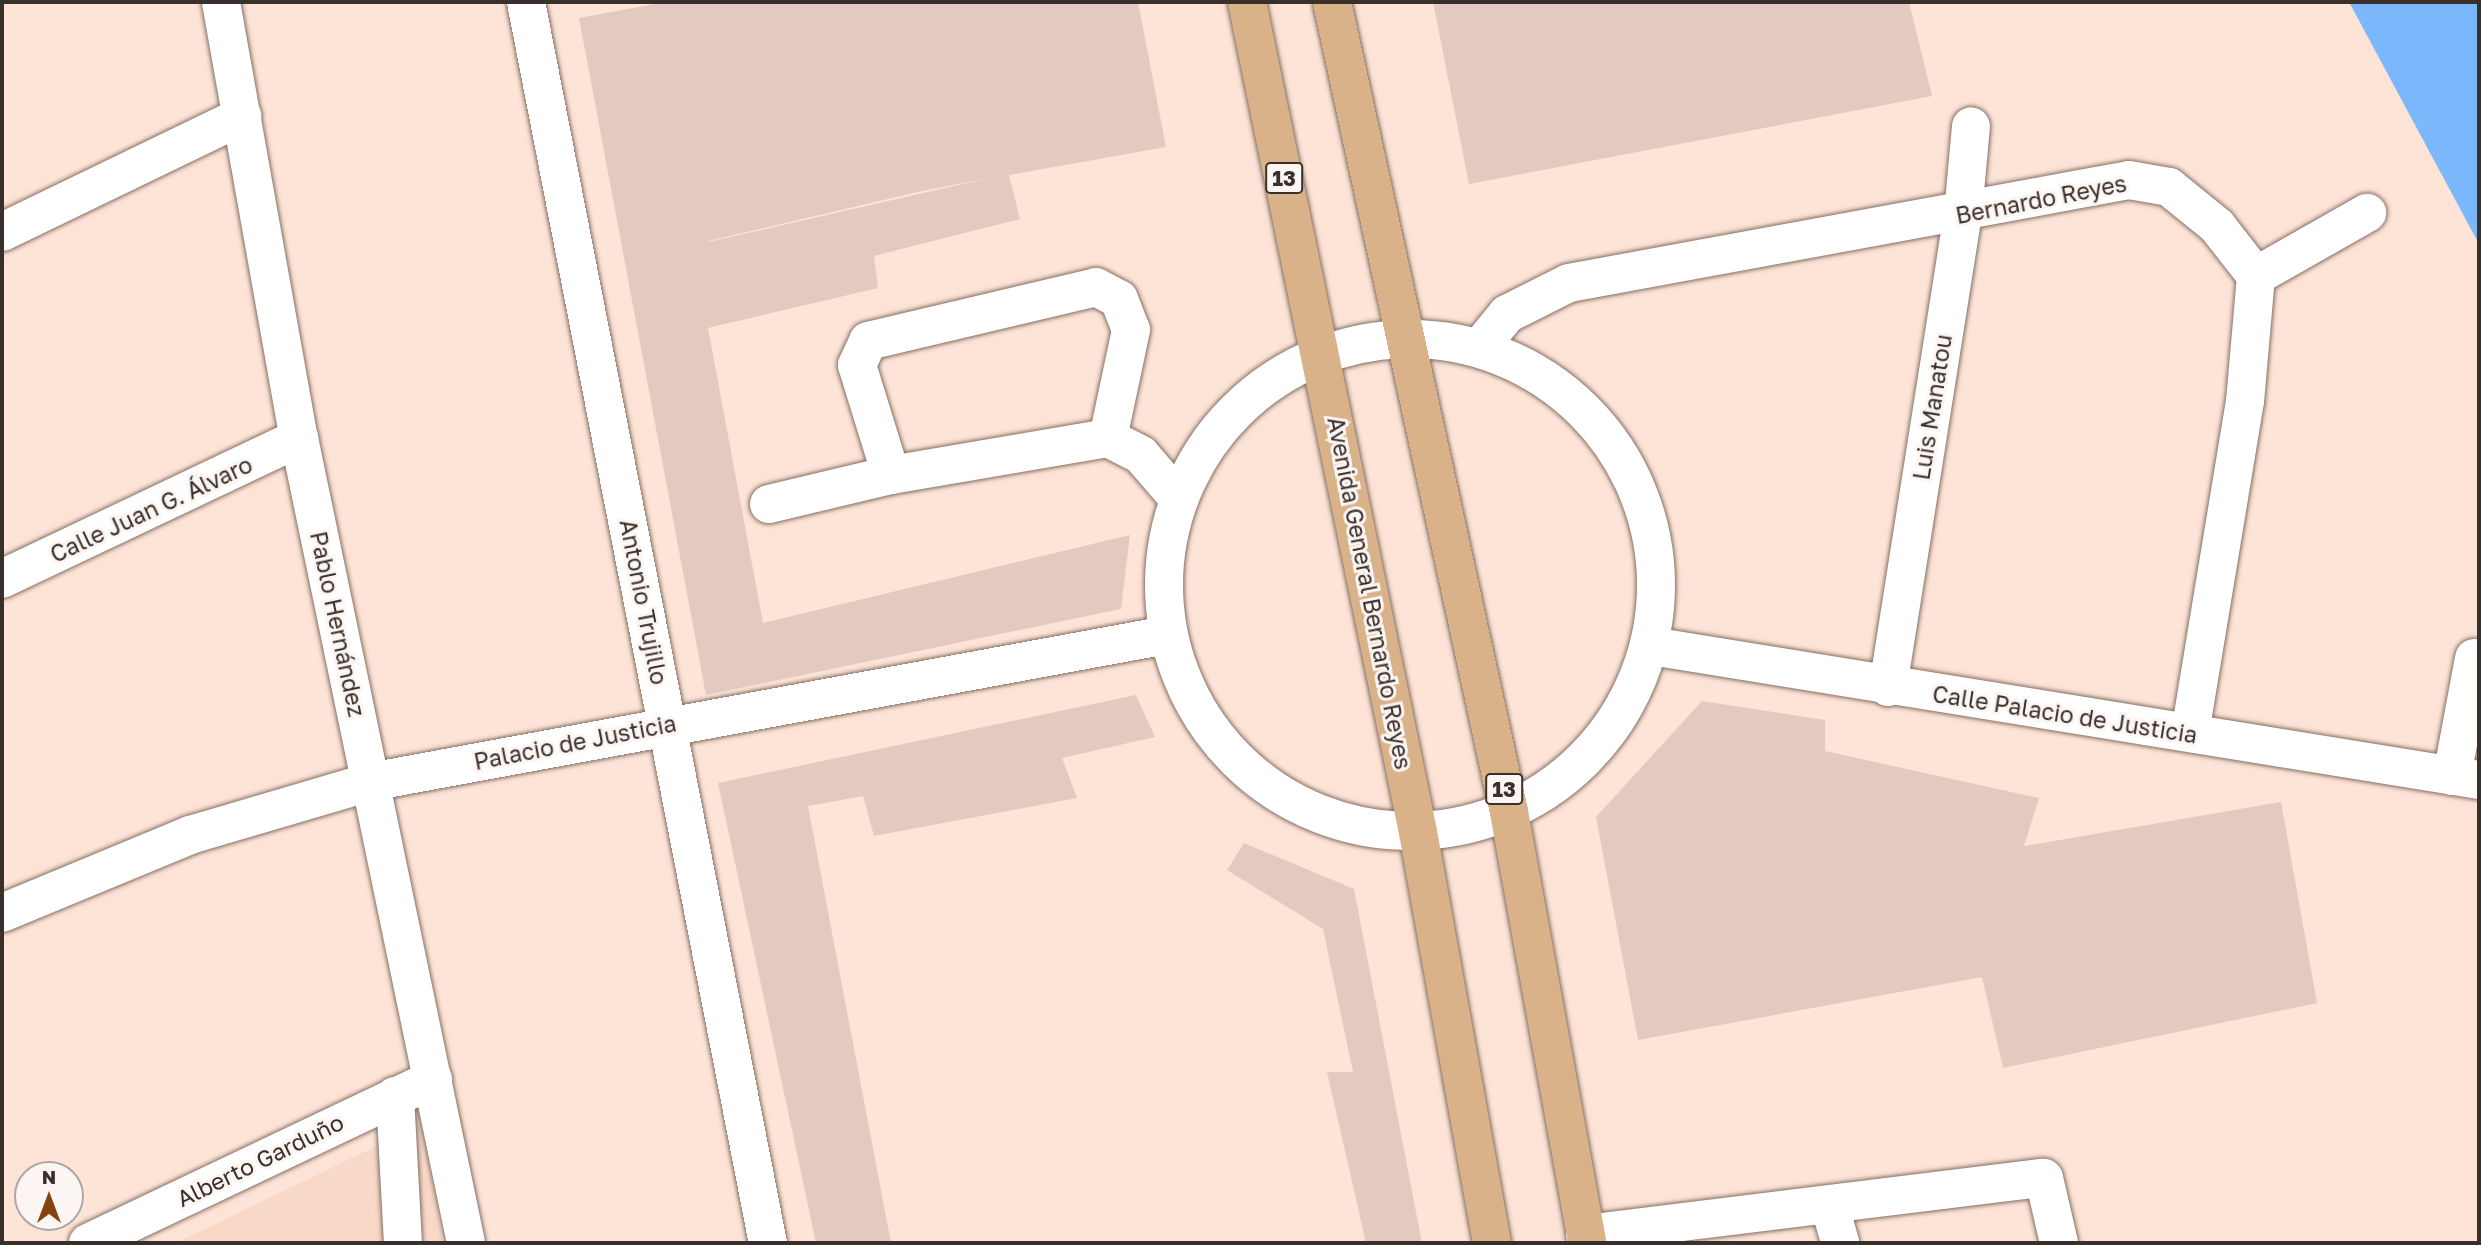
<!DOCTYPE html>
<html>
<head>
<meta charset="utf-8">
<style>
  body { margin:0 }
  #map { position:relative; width:2481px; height:1245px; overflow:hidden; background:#fde4d7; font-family:"Golos Text",sans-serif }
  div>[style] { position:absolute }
  .built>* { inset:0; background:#f8d8c7 }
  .water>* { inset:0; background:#7bb7fb }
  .building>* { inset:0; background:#e4c9c1 }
  .roads { filter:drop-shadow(0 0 2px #856f63) drop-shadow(0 0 2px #856f63) }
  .minor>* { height:38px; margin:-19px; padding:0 19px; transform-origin:19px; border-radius:19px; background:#fff }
  .minor>.ring { margin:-19px; padding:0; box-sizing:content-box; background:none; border:38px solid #fff; border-radius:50% }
  .major>* { height:38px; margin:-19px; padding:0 19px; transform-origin:19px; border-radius:19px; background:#d9b289 }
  span { translate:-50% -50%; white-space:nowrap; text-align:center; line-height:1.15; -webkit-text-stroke:6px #fbf6f3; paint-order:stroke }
  .shield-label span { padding:2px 5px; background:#fbf6f3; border:2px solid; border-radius:5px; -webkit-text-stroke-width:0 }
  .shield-label { font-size:21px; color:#3a302b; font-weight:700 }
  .street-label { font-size:23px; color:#3a302b }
  .frame { position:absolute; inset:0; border:4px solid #3a302b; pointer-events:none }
  .north { position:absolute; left:14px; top:1161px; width:70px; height:70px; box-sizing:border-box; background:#fbf6f3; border:2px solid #aea7a3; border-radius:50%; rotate:0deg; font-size:19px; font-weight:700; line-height:28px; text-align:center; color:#3a302b }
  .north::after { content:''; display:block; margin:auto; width:24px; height:32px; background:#854310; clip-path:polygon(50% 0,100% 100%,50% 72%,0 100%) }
</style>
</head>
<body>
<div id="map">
  <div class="built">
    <div style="clip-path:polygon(422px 1124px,443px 1243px,176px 1243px)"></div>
  </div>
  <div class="water">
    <div style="clip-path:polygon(2349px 2px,2479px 2px,2479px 244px)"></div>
  </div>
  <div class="building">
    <div style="clip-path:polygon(evenodd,665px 2px,1138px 2px,1166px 147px,1009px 175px,1020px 219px,874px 256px,878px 288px,708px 328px,763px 623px,1130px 535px,1121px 609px,706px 695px,579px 18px,665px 2px,989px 178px,708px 242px,708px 241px,922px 191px,989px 178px)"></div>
    <div style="clip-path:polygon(1433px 2px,1909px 2px,1932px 96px,1469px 184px)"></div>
    <div style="clip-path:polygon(1136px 695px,1155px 737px,1062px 758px,1077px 798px,874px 836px,863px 796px,808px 806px,891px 1243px,816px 1243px,718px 783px)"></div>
    <div style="clip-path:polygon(1702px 701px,1825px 720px,1825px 751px,2039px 798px,2024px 846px,2281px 802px,2317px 1003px,2003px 1068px,1982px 977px,1638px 1040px,1596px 817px)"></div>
    <div style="clip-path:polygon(1244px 843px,1354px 889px,1422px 1243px,1366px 1243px,1327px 1072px,1353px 1072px,1323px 929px,1227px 870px)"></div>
  </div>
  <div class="roads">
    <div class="minor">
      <div style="left:221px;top:2px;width:443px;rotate:79.9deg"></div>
      <div style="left:299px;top:438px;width:822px;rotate:78.28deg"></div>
      <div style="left:526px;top:2px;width:1264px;rotate:78.97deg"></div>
      <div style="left:2px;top:232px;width:267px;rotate:-25.8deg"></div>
      <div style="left:2256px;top:276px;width:128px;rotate:-29.6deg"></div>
      <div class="ring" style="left:1164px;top:339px;width:454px;height:454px"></div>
      <div style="left:1480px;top:347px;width:43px;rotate:-50.7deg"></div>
      <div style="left:1507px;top:314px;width:69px;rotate:-26.6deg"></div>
      <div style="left:1569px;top:283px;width:569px;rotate:-10.42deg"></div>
      <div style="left:2129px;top:180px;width:41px;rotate:9.9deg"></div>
      <div style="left:2169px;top:187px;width:62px;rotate:39.1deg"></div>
      <div style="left:2217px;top:226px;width:63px;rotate:52deg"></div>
      <div style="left:2256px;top:276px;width:125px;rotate:95deg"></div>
      <div style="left:2245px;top:401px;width:336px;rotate:99.4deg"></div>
      <div style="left:891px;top:475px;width:115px;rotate:-107.2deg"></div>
      <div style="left:857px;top:365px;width:26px;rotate:-65deg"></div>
      <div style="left:868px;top:341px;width:234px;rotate:-13.3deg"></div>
      <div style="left:1096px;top:287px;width:26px;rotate:28deg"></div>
      <div style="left:1119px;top:299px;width:33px;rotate:69deg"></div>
      <div style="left:1131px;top:330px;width:110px;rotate:102deg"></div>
      <div style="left:769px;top:504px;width:125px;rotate:-13.4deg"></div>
      <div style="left:891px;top:475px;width:220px;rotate:-9.7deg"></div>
      <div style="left:1108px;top:438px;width:37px;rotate:27deg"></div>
      <div style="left:1141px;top:455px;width:57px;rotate:49.3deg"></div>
      <div style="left:2px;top:579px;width:329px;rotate:-25.4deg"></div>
      <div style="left:1651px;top:646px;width:839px;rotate:9.19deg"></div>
      <div style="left:1888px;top:687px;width:479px;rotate:-81deg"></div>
      <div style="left:1963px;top:214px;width:88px;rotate:-84.8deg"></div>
      <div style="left:2452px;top:776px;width:120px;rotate:-79.4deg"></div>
      <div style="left:2px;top:913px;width:204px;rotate:-22.5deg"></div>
      <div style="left:190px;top:835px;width:188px;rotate:-16.4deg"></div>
      <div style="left:370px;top:782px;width:810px;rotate:-10.45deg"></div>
      <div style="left:395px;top:1096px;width:147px;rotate:86.9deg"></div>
      <div style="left:1830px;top:1207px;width:37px;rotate:74deg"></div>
      <div style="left:1585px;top:1234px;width:462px;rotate:-7deg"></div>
      <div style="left:2044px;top:1178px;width:67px;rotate:77deg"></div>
      <div style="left:88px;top:1243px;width:382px;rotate:-25.4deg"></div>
    </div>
    <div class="major">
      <div style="left:1247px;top:2px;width:847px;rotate:78.36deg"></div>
      <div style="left:1418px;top:832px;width:418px;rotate:79.8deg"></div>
      <div style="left:1332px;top:2px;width:829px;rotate:77.67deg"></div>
      <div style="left:1509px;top:812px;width:438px;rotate:79.7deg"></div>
    </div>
  </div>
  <div class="shield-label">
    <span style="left:1284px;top:178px">13</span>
    <span style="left:1504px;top:789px">13</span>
  </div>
  <div class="street-label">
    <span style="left:2041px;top:199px;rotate:-11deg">Bernardo Reyes</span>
    <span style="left:1932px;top:407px;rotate:-81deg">Luis Manatou</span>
    <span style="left:151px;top:509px;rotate:-25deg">Calle Juan G. Álvaro</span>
    <span style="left:1370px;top:593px;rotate:79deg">Avenida General Bernardo Reyes</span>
    <span style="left:644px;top:602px;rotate:79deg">Antonio Trujillo</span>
    <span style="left:338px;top:624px;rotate:78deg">Pablo Hernández</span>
    <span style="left:2065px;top:714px;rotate:9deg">Calle Palacio de Justicia</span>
    <span style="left:575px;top:742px;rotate:-11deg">Palacio de Justicia</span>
    <span style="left:260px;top:1160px;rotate:-26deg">Alberto Garduño</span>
  </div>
  <div class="frame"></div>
  <div class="north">N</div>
</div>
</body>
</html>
